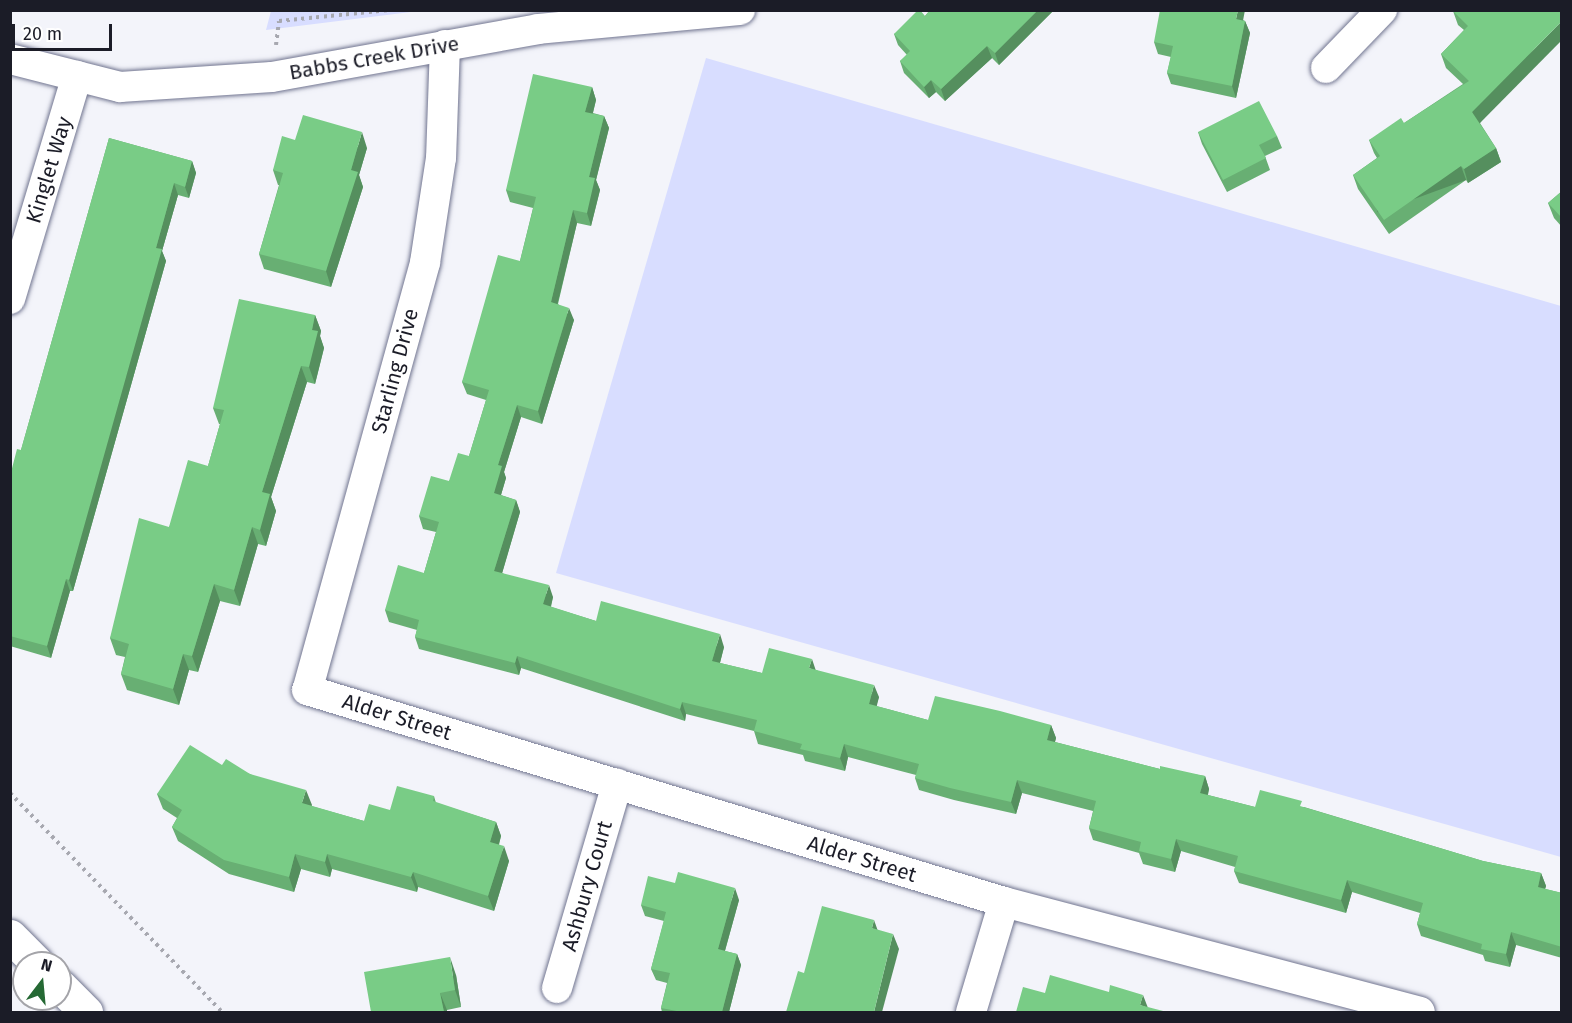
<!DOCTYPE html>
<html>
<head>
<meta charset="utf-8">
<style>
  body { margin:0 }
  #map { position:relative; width:1572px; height:1023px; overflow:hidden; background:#f3f4fa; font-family:"Fira Sans",sans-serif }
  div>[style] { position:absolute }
  .green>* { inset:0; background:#d8ddff }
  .path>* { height:4px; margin-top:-2px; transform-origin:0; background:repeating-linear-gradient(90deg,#a7a8b0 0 3px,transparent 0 7.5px) }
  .roads { filter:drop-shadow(0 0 2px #717590) drop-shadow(0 0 2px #717590) }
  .street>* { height:30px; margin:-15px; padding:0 15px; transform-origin:15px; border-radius:15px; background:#fff }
  .secondary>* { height:33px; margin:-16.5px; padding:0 16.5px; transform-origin:16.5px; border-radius:16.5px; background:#fff }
  .wall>* { inset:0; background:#68af73 }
  .shaded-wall>* { inset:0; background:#558f5e; transform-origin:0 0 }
  .building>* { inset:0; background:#79cc86 }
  span { translate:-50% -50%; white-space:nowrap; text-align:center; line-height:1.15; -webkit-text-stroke:5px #fff; paint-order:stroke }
  .street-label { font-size:21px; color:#1b1c27 }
  .frame { position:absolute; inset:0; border:12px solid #1b1c27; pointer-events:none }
  .north { position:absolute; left:12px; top:951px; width:60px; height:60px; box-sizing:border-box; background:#fff; border:2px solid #a4a4a9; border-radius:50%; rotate:16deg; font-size:16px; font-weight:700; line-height:24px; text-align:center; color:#1b1c27 }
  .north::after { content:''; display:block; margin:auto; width:21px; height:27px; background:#256934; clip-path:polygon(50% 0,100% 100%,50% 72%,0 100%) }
  .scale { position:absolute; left:12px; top:24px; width:100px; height:27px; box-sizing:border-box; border:3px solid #1b1c27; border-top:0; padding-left:8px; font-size:18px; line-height:21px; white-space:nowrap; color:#1b1c27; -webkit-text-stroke:4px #fff; paint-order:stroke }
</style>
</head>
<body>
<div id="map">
  <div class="green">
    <div style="clip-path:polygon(271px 11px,271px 10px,419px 11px,266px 30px)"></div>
    <div style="clip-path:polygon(706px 58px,1561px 306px,1561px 857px,556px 573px)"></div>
  </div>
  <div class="path">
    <div style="left:276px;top:45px;width:24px;rotate:-83deg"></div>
    <div style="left:279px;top:21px;width:111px;rotate:-5.7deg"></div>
    <div style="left:10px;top:793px;width:305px;rotate:45.9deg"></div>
  </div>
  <div class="roads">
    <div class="street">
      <div style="left:445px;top:45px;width:113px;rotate:92deg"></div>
      <div style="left:441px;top:158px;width:106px;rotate:98.7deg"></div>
      <div style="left:425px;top:263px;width:443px;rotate:105.4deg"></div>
      <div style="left:307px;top:690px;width:729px;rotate:16.92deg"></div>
      <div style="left:1004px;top:902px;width:430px;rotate:14.8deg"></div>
      <div style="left:10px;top:59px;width:114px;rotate:14.3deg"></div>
      <div style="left:120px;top:87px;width:152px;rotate:-3.8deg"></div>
      <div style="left:272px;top:77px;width:270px;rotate:-10.2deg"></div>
      <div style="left:538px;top:29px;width:203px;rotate:-5.4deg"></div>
      <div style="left:1326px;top:68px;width:81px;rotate:-46deg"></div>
      <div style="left:10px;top:299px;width:233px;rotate:-73.3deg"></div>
      <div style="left:557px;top:988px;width:213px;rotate:-73.6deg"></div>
      <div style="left:971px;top:1012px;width:115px;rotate:-73.3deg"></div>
    </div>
    <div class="secondary">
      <div style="left:10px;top:936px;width:38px;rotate:45deg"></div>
      <div style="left:60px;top:986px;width:37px;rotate:45deg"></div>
    </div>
  </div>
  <div class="wall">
    <div style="clip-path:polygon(930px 10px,1054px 10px,999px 65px,992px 58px,945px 101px,936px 92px,929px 98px,904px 73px,900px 61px,907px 55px,898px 45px,894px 34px,925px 16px)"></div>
    <div style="clip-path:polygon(1562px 10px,1480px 123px,1496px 148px,1501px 162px,1468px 183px,1466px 180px,1389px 234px,1358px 189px,1353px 175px,1377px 158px,1374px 153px,1369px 140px,1404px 123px,1463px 84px,1446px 68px,1441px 54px,1464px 30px,1458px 25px,1453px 11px)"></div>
    <div style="clip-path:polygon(1243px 20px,1245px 21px,1250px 33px,1236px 98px,1171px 84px,1167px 73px,1171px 57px,1158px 54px,1154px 42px)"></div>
    <div style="clip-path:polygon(592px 87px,596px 100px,593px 113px,604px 116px,609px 128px,596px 180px,600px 190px,591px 226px,577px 223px,558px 304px,574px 320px,542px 424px,521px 417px,504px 472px,506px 478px,501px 495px,516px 500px,520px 512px,502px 573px,553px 597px,551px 607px,596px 621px,724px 647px,720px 663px,762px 673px,816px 670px,879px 697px,876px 706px,928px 720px,1051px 725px,1056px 738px,1055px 742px,1160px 769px,1205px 776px,1209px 789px,1208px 795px,1255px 807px,1304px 807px,1483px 861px,1541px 873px,1546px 886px,1545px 889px,1562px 893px,1562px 958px,1516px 945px,1510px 967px,1485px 961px,1483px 955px,1421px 936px,1417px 924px,1420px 913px,1352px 892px,1346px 913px,1239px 883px,1234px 871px,1235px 867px,1181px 851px,1175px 872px,1143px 864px,1139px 853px,1093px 840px,1089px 828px,1093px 811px,1022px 793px,1016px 814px,954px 800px,919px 790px,915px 778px,916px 775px,848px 757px,845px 771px,805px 761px,803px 755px,758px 744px,754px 731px,686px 714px,685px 721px,521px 668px,519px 675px,419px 649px,415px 637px,417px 630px,389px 622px,385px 610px,424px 573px,436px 532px,423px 529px,419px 516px,449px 481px,469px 456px,486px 400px,467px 394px,462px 382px,520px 261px,533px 208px,510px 202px,506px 190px)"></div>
    <div style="clip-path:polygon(1198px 132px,1277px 136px,1282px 148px,1265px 156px,1270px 170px,1227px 192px,1202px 144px)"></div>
    <div style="clip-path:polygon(109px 138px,192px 161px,196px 173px,189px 198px,178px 195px,162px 251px,166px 261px,73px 591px,70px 591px,51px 658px,10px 646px,10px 476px,21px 450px)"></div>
    <div style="clip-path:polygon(295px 140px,367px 148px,359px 175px,363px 187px,331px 287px,264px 269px,259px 254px,279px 185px,278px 185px,273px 170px)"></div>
    <div style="clip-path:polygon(1562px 191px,1562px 227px,1554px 218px,1548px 203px)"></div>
    <div style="clip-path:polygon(315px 315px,321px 331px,320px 336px,324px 348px,315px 384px,307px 382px,271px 497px,276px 511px,266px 546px,258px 544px,240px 606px,220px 601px,198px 672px,189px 670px,179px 705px,127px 690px,121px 674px,125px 657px,116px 655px,110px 638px,169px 527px,208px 466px,220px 424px,219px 424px,213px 408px)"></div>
    <div style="clip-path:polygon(222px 765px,250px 774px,311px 806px,364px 821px,390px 810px,434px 796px,436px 803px,496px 822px,501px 836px,499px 845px,509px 861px,494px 911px,418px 887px,417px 892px,332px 869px,330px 877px,301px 869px,294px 892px,229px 874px,178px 841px,172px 827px,177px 818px,163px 809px,157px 794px)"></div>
    <div style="clip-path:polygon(739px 900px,725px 951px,737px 954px,741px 965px,729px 1012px,662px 1012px,661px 1008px,667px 983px,656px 980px,651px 969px,664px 921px,645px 916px,641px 905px)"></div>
    <div style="clip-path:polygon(456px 975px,461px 1007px,447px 1010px,447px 1012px,371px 1012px)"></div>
  </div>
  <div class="shaded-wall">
    <div style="clip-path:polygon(1038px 10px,1054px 10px,999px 65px,995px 53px)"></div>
    <div style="clip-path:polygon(1238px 10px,1245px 10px,1241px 31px,1236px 19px)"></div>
    <div style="clip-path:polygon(1245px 21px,1250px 33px,1236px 98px,1232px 86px)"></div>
    <div style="clip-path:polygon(1562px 21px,1562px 40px,1477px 126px,1472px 112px)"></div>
    <div style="clip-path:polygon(987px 46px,992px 58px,945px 101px,941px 89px)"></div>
    <div style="clip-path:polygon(931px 80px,936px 92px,929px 98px,924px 87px)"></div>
    <div style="clip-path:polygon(592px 87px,596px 100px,590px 124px,585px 112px)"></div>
    <div style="clip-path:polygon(604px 116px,609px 128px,596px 180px,600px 190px,591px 226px,587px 213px,589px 177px)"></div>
    <div style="clip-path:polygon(362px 132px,367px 148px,359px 175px,363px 187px,331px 287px,326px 271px,351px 170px)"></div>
    <div style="clip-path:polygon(1496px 148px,1501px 162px,1468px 183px,1464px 169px)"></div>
    <div style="clip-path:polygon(192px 161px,196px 173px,189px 198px,185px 187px)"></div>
    <div style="left:1461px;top:166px;width:15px;height:94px;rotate:70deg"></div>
    <div style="clip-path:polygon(174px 183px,178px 195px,162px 251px,166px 261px,73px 591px,69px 580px,156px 248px)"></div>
    <div style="clip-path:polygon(573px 210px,577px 223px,555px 314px,551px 302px)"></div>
    <div style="clip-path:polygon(569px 308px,574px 320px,542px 424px,538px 411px)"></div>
    <div style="clip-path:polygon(315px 315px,321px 331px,320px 336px,324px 348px,315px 384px,309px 367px,312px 330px)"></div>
    <div style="clip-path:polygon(301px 366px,307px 382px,271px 497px,276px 511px,266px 546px,260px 530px,262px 492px)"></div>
    <div style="clip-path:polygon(517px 405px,521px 417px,504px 472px,506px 478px,498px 505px,494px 493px,498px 465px)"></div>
    <div style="clip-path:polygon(516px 500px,520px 512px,499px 584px,494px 571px)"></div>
    <div style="clip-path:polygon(252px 527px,258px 544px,240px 606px,234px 590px)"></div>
    <div style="clip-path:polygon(66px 579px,70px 591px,51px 658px,47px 646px)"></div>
    <div style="clip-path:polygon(214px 584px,220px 601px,198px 672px,192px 656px)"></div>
    <div style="clip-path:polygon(549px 585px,553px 597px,548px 617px,543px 604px)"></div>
    <div style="clip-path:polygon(720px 634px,724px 647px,717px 674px,712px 661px)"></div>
    <div style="clip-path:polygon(183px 654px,189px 670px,179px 705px,173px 689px)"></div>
    <div style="clip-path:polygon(517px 656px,521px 668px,519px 675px,515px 663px)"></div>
    <div style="clip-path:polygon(812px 659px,816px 671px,809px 668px)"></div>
    <div style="clip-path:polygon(874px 685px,879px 697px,874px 717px,869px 704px)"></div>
    <div style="clip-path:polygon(682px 702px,686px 714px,685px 721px,680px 709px)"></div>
    <div style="clip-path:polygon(1051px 725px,1056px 738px,1052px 752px,1047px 740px)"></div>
    <div style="clip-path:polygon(844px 744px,848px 757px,845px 771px,840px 758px)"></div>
    <div style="clip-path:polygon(1205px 776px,1209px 789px,1205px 805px,1200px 793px)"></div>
    <div style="clip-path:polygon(1017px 780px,1022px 793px,1016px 814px,1011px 802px)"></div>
    <div style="clip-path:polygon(306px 790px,312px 805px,308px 818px,302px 803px)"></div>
    <div style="clip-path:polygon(496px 822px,501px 836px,495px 857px,490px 842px)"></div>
    <div style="clip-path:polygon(1176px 839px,1181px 851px,1175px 872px,1171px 859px)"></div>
    <div style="clip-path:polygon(504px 846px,509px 861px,494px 911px,488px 896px)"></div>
    <div style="clip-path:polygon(295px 854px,301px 869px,294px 892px,289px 877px)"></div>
    <div style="clip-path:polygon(327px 854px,332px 869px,330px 877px,325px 862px)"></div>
    <div style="clip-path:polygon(413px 872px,418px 887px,417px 892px,411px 877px)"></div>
    <div style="clip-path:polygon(1541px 873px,1546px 886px,1542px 899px,1538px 887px)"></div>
    <div style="clip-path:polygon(1347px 880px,1352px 892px,1346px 913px,1341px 900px)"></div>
    <div style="clip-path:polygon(735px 888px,739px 900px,722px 961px,718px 949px)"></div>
    <div style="clip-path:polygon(874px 920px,879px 934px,872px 928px)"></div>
    <div style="clip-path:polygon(1511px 932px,1516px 945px,1510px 967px,1506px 954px)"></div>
    <div style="clip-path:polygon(893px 934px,899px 949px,882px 1012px,874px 1012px)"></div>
    <div style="clip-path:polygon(737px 954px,741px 965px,729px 1012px,722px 1012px)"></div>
    <div style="clip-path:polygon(450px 957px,456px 975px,461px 1007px,455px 990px)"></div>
    <div style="clip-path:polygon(440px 993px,447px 1010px,447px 1012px,444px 1012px)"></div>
    <div style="clip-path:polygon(1143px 995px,1148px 1008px,1140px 1005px)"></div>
  </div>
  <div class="building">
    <div style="clip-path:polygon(918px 10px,920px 10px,925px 16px,930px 10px,1038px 10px,995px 53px,987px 46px,941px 89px,931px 80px,924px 87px,900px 61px,910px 51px,894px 34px)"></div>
    <div style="clip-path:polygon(1160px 10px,1238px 10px,1236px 19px,1245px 21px,1232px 86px,1167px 73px,1173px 46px,1154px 42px)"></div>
    <div style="clip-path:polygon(1453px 10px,1562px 10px,1562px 21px,1472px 112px,1496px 148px,1464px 169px,1461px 166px,1384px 220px,1353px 175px,1380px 156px,1369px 140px,1401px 118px,1404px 123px,1469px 81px,1441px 54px,1468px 26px,1453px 11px)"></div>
    <div style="clip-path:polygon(533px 74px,592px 87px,585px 112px,604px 116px,589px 177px,595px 178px,587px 213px,573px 210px,551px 302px,569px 308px,557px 347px,538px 411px,517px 405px,498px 465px,502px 466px,494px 493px,516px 500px,494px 571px,549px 585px,543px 604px,596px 621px,601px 601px,720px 634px,712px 661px,762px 673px,769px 648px,812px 659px,809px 668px,874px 685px,869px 704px,928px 720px,935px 696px,1000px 711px,1051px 725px,1047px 740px,1160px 769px,1160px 766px,1205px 776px,1200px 793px,1255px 807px,1260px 790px,1302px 801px,1300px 806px,1483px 861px,1541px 873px,1538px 887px,1562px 893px,1562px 947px,1511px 932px,1506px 954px,1481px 949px,1482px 944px,1417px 924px,1423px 903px,1347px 880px,1341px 900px,1234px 871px,1238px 856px,1176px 839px,1171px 859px,1139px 851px,1141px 842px,1089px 828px,1096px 801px,1017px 780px,1011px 802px,950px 788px,915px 778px,919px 764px,844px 744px,840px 758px,800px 749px,802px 744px,754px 731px,757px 720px,682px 702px,680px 709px,517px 656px,515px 663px,415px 637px,419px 620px,385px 610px,398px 565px,424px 573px,439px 522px,419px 516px,431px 476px,449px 481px,458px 453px,469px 456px,489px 390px,462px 382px,498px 255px,520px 261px,536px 197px,506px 190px)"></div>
    <div style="clip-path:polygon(1259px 101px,1277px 136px,1259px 145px,1266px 158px,1223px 180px,1198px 132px)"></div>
    <div style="clip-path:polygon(303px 115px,362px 132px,351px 170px,358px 172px,326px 271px,259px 254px,283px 173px,273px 170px,282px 136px,295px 140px)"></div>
    <div style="clip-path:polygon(109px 138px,192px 161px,185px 187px,174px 183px,156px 248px,162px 249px,69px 580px,66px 579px,47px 646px,10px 636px,10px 476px,17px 449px,21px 450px)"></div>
    <div style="clip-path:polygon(1562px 191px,1562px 218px,1548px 203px)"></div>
    <div style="clip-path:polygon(239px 299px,315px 315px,312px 330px,318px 331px,309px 367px,301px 366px,262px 492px,270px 494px,260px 530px,252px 527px,234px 590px,214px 584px,192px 656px,183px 654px,173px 689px,121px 674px,129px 644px,110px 638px,139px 518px,169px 527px,188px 460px,208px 466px,224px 410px,213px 408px)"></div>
    <div style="clip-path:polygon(190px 745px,222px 765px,226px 759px,250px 774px,306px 790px,302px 803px,364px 821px,369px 804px,390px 810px,397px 786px,434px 796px,433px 801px,496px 822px,490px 842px,504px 846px,488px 896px,413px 872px,411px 877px,327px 854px,325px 862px,295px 854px,289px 877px,224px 860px,172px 827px,182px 810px,157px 794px)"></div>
    <div style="clip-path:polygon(678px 872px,735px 888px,718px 949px,737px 954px,722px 1012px,682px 1012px,661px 1008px,670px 973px,651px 969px,666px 912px,641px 905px,648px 876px,675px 883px)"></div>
    <div style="clip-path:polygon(822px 906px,874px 920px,872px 928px,893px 934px,874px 1012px,786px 1012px,798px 971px,804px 973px)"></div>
    <div style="clip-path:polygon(450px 957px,455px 990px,440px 993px,444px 1012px,371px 1012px,364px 972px)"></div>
    <div style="clip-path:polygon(1050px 975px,1109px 992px,1110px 985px,1143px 995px,1140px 1005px,1167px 1012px,1016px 1012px,1023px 987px,1045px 993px)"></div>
  </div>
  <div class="street-label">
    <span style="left:374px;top:58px;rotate:-10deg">Babbs Creek Drive</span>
    <span style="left:49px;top:170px;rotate:-73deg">Kinglet Way</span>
    <span style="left:395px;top:371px;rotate:-75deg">Starling Drive</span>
    <span style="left:397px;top:717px;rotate:17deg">Alder Street</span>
    <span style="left:862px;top:859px;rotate:17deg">Alder Street</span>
    <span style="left:587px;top:886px;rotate:-74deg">Ashbury Court</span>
  </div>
  <div class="frame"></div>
  <div class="north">N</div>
  <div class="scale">20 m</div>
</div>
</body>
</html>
